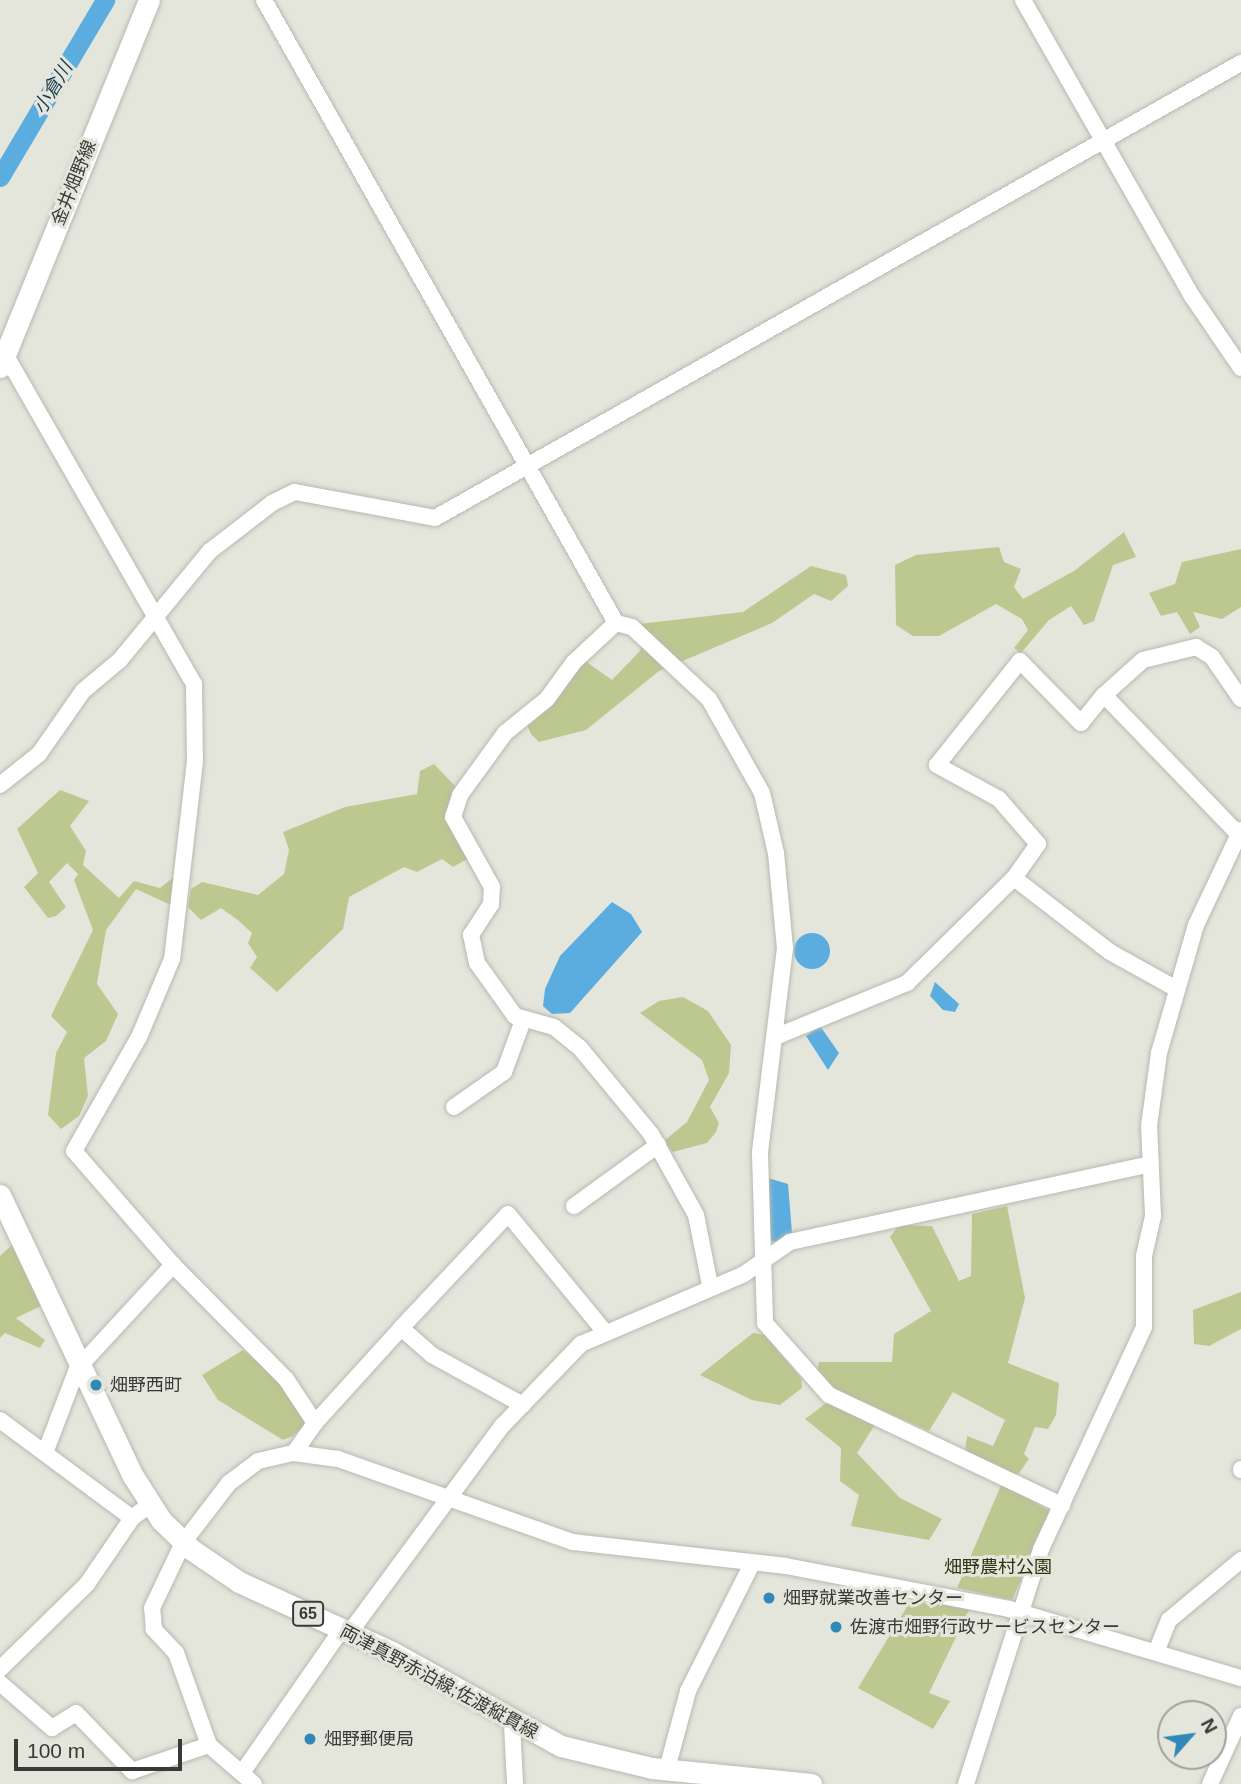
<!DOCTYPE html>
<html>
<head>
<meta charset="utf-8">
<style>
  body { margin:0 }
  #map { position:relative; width:1241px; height:1784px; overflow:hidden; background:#e4e6dc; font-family:Arial,"Noto Sans JP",sans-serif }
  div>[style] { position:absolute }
  .green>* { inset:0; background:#bdc790 }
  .water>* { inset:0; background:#5baddf }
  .round { border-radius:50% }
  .river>* { height:19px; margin:-9.5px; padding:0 9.5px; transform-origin:9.5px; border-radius:9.5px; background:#5baddf }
  .roads { filter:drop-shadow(0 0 2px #b7b9af) drop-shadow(0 0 2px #b7b9af) }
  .minor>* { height:16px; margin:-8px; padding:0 8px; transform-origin:8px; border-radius:8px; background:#fff }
  .major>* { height:21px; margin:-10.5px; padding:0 10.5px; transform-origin:10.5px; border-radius:10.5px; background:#fff }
  .dots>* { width:19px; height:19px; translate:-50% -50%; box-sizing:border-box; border:4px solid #e4e6dc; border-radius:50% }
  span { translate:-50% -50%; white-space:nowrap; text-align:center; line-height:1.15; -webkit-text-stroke:6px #e4e6dc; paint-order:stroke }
  .shield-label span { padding:2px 5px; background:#e4e6dc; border:2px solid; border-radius:5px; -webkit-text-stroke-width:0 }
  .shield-label { font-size:16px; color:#393a36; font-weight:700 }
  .street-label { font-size:18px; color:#393a36 }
  .poi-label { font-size:18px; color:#393a36 }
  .left { translate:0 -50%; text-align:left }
  .park-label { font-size:18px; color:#2e3310 }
  .water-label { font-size:19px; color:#1a3d52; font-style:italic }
  .north { position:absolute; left:1157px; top:1700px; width:70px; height:70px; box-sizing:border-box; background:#e4e6dc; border:2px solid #a0a19a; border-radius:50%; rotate:62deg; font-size:19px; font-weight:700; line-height:28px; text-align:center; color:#393a36 }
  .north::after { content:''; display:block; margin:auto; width:24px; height:32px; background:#3187b6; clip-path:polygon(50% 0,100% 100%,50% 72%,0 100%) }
  .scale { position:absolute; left:14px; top:1739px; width:168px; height:32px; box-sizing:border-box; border:4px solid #393a36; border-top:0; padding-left:9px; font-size:21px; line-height:24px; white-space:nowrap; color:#393a36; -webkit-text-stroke:5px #e4e6dc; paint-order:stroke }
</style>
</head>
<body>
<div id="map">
  <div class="green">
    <div style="clip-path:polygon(1124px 532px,1136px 557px,1113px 565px,1094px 621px,1084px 625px,1071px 606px,1049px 620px,1021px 653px,1014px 648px,1028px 630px,1022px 619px,996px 604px,939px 636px,913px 636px,896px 625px,895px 565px,916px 555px,999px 547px,1004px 562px,1021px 569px,1014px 587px,1023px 599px,1074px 571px)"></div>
    <div style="clip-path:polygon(1241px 549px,1241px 607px,1222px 619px,1193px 612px,1200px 627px,1190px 634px,1177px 612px,1161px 616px,1149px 593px,1175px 584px,1182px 562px)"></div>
    <div style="clip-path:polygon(811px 566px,846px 575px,848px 586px,831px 601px,814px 594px,772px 623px,659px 671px,586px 730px,539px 742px,531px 734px,526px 723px,585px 661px,612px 680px,640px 651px,646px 633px,639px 624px,743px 612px)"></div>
    <div style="clip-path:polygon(434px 764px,458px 789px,448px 814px,471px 857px,453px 867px,442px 859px,417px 872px,404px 867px,349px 897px,343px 929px,277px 992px,250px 968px,257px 957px,248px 943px,252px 933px,239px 921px,221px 908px,201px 920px,188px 907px,191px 889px,202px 882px,258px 895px,284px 874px,289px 850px,283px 832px,345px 807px,417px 794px,420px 771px)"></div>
    <div style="clip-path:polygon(60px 790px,89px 801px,70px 826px,86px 851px,83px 865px,119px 898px,134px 881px,160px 888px,175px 876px,173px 906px,136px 889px,106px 930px,97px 984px,118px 1014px,106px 1041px,84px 1058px,88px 1096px,79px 1116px,61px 1129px,48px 1115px,56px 1053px,67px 1032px,51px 1016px,93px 930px,74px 880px,78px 874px,67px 863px,49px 882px,66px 907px,56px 916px,48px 918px,24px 887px,38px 873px,17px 829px)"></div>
    <div style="clip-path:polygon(683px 997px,708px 1011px,731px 1045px,729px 1073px,710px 1107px,719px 1123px,716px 1132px,707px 1143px,673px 1152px,664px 1141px,687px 1122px,709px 1080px,702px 1060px,640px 1013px,659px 1001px)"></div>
    <div style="clip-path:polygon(1007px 1206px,1025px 1298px,1008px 1363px,1059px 1383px,1056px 1415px,1048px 1429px,1035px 1427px,1024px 1454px,1029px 1459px,1017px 1476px,965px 1452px,967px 1436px,993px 1446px,1005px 1420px,953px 1392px,929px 1431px,836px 1390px,817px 1373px,819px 1362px,892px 1362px,894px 1334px,931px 1311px,890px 1237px,899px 1225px,932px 1226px,959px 1281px,971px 1276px,972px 1214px)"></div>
    <div style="clip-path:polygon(16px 1241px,43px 1305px,16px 1318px,45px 1340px,40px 1348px,5px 1333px,0 1338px,0 1256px)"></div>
    <div style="clip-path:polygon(1241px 1292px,1241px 1329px,1209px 1346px,1194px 1344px,1193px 1310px)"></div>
    <div style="clip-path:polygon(753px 1333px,765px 1335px,801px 1378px,802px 1388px,780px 1405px,752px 1400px,700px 1375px)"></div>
    <div style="clip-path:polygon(243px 1350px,282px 1381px,304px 1414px,306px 1424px,293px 1436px,283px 1440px,218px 1400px,202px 1375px)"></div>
    <div style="clip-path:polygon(829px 1401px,876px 1423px,857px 1453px,900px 1498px,942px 1519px,929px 1540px,851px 1526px,859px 1495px,840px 1481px,841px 1448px,805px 1419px)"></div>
    <div style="clip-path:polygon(1002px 1483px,1051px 1512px,1012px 1600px,957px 1588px)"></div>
    <div style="clip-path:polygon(911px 1600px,970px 1608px,929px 1693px,950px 1701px,933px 1729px,858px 1688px)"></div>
  </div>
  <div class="water">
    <div style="clip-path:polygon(612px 902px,631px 914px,642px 932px,570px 1013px,552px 1014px,543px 1006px,545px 989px,560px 956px)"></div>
    <div class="round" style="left:794px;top:933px;width:36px;height:36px"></div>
    <div style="clip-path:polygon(935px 982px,959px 1004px,955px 1012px,943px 1010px,930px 996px)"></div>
    <div style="clip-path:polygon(820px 1026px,839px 1053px,828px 1070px,806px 1036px)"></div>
    <div style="clip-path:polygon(768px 1178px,788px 1184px,792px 1233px,775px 1242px,768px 1239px)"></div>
  </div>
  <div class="river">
    <div style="left:0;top:177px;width:206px;rotate:-59.3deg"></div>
  </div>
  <div class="roads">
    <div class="minor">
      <div style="left:264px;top:0;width:716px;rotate:60.53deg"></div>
      <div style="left:1023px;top:0;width:341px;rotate:60.3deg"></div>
      <div style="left:1192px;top:296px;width:87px;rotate:55.8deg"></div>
      <div style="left:5px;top:354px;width:380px;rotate:60.2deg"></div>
      <div style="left:194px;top:684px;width:77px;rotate:89.3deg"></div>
      <div style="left:195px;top:761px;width:199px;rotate:96.6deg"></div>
      <div style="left:172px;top:959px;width:85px;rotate:112.9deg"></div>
      <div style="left:139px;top:1037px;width:131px;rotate:119.7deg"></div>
      <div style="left:74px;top:1151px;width:151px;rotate:49deg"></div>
      <div style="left:173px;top:1265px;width:161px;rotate:45.3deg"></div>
      <div style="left:286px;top:1379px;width:53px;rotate:56.6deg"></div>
      <div style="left:315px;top:1423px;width:37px;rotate:125deg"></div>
      <div style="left:1104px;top:695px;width:52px;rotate:-41.9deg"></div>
      <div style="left:1143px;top:660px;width:55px;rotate:-13.8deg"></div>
      <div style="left:1196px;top:647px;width:19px;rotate:32deg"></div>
      <div style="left:1212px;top:657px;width:51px;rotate:55.4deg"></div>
      <div style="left:0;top:785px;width:50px;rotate:-38.5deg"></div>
      <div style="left:39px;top:754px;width:77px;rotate:-55.1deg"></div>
      <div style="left:83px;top:691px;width:48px;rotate:-40deg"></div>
      <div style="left:120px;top:660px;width:141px;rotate:-50.5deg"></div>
      <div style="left:210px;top:551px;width:78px;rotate:-37.7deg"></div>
      <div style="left:272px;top:503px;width:25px;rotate:-26deg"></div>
      <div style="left:295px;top:492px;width:142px;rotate:10.5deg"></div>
      <div style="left:435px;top:518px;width:926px;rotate:-29.45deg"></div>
      <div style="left:1014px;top:878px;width:42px;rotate:-54.8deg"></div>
      <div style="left:1038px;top:844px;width:60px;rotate:-130.9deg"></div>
      <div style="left:999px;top:799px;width:71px;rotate:-151.3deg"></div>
      <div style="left:937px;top:765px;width:133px;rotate:-51.4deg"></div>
      <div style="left:1020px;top:661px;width:87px;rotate:45.5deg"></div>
      <div style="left:1081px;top:723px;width:36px;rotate:-51deg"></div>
      <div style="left:1104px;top:695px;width:194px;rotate:46deg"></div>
      <div style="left:775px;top:1037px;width:143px;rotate:-22.2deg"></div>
      <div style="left:907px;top:983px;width:150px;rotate:-44.5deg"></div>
      <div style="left:1014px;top:878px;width:121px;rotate:37.6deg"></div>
      <div style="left:1110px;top:952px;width:72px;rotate:29.1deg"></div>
      <div style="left:454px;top:1107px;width:61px;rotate:-35deg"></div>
      <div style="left:504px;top:1072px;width:52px;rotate:-69.8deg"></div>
      <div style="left:574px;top:1206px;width:104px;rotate:-36deg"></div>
      <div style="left:710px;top:1285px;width:71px;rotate:-101.3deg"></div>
      <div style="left:696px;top:1215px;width:93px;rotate:-119.1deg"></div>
      <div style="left:651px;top:1134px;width:112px;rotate:-129.5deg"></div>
      <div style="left:580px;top:1048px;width:33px;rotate:-141deg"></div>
      <div style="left:554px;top:1027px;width:41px;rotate:-164.2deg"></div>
      <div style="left:515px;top:1016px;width:65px;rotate:-125.6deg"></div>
      <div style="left:477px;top:963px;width:29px;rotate:-102deg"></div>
      <div style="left:471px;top:935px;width:37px;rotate:-57deg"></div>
      <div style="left:491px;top:904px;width:17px;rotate:-87deg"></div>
      <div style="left:492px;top:887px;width:80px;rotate:-119.1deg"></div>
      <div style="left:453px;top:817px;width:23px;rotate:-72deg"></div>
      <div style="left:460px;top:795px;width:77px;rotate:-54deg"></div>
      <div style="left:505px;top:733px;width:54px;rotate:-39deg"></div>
      <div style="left:547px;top:699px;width:46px;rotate:-53.9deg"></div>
      <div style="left:574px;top:662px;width:57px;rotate:-42.9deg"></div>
      <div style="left:616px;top:623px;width:16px;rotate:14deg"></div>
      <div style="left:632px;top:627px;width:105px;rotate:43.1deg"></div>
      <div style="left:709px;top:699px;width:108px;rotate:60.6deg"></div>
      <div style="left:762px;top:793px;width:62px;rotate:76.9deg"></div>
      <div style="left:776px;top:853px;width:95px;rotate:84.6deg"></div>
      <div style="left:785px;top:948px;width:207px;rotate:97deg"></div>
      <div style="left:760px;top:1153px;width:170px;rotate:88.3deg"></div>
      <div style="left:765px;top:1323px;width:96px;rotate:48.4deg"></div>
      <div style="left:829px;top:1395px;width:258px;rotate:25.3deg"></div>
      <div style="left:523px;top:1405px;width:104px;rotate:-151.2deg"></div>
      <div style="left:432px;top:1355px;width:41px;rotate:-138.9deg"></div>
      <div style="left:401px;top:1328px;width:156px;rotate:-46.8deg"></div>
      <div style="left:508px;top:1214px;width:151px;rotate:50.6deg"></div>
      <div style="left:0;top:1420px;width:164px;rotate:36.6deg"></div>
      <div style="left:315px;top:1423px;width:128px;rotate:-47.8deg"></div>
      <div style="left:45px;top:1453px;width:90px;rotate:-69.1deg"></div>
      <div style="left:77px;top:1369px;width:142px;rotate:-47.3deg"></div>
      <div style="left:1241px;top:1469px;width:1px;rotate:90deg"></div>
      <div style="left:350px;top:1632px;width:256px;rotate:-53.6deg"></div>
      <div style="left:502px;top:1426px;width:114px;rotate:-46.1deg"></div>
      <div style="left:581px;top:1344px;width:177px;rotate:-23.2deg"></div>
      <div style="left:744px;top:1274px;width:56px;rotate:-34.8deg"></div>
      <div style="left:790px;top:1242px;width:369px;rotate:-12.2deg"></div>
      <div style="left:1156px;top:1652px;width:35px;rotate:-68deg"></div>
      <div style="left:1169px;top:1620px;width:94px;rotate:-39.8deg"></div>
      <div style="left:0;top:1669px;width:122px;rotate:-44.3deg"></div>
      <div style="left:87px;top:1584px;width:80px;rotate:-55.7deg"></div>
      <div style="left:132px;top:1518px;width:21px;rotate:-37deg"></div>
      <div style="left:0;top:1683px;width:69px;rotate:40.9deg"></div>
      <div style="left:52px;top:1728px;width:28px;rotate:-32deg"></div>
      <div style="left:76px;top:1713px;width:81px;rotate:46deg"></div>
      <div style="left:132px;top:1771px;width:81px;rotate:-18.7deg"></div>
      <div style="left:512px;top:1724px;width:60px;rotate:87.1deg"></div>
      <div style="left:667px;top:1769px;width:81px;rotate:-74.9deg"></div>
      <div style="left:688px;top:1691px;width:144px;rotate:-63.3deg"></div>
      <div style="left:244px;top:1770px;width:172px;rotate:-55.2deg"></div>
      <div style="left:254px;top:1784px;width:60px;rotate:-139.1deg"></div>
      <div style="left:209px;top:1745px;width:98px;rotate:-109.7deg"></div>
      <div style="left:176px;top:1653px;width:33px;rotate:-133deg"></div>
      <div style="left:154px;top:1629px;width:21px;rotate:-95deg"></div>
      <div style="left:152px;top:1608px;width:72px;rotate:-64.5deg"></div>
      <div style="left:183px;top:1543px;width:76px;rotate:-52.5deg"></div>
      <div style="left:229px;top:1483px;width:36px;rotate:-37deg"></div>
      <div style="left:258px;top:1461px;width:37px;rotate:-13deg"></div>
      <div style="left:294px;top:1453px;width:44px;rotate:7.8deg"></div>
      <div style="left:338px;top:1459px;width:249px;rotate:19.5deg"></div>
      <div style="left:573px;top:1542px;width:214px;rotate:6.4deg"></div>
      <div style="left:786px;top:1566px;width:227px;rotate:10.9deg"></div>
      <div style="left:1009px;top:1609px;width:242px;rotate:16.6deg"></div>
      <div style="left:966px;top:1784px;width:247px;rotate:-72.3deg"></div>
      <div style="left:1041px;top:1549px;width:245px;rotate:-65.1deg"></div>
      <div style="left:1144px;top:1327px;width:71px;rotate:-90deg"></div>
      <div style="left:1144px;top:1256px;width:41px;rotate:-77.3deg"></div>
      <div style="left:1153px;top:1216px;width:90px;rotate:-92.5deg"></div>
      <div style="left:1149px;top:1126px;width:74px;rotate:-82.2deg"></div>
      <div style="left:1159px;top:1053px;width:133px;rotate:-73.9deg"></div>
      <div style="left:1196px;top:925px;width:105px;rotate:-64.7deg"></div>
      <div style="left:1210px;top:1784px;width:75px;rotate:-65.5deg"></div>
    </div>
    <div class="major">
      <div style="left:0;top:367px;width:396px;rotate:-67.9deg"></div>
      <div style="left:0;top:1195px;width:311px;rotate:64.7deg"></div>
      <div style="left:133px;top:1476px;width:52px;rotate:57.5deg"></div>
      <div style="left:161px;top:1520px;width:43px;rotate:44.1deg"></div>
      <div style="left:192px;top:1550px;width:57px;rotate:34.2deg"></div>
      <div style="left:239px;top:1582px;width:168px;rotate:24.6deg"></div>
      <div style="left:392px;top:1652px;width:193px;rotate:29.1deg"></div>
      <div style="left:561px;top:1746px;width:94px;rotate:13.6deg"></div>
      <div style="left:652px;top:1768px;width:160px;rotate:5.7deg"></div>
    </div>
  </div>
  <div class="dots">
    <div style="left:96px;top:1385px;background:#3187b6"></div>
    <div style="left:769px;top:1598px;background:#3187b6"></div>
    <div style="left:836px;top:1627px;background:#3187b6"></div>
    <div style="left:310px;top:1739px;background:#3187b6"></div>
  </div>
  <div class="shield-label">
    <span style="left:308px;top:1614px">65</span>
  </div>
  <div class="street-label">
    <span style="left:74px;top:183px;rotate:-68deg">金井畑野線</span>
    <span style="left:439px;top:1682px;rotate:28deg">両津真野赤泊線;佐渡縦貫線</span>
  </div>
  <div class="poi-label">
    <span class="left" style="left:110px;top:1385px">畑野西町</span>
    <span class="left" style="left:783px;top:1598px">畑野就業改善センター</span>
    <span class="left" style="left:850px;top:1627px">佐渡市畑野行政サービスセンター</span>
    <span class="left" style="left:324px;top:1739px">畑野郵便局</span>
  </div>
  <div class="park-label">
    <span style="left:998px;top:1567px">畑野農村公園</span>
  </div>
  <div class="water-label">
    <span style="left:53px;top:88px;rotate:-59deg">小倉川</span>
  </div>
  <div class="north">N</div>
  <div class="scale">100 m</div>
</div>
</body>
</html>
